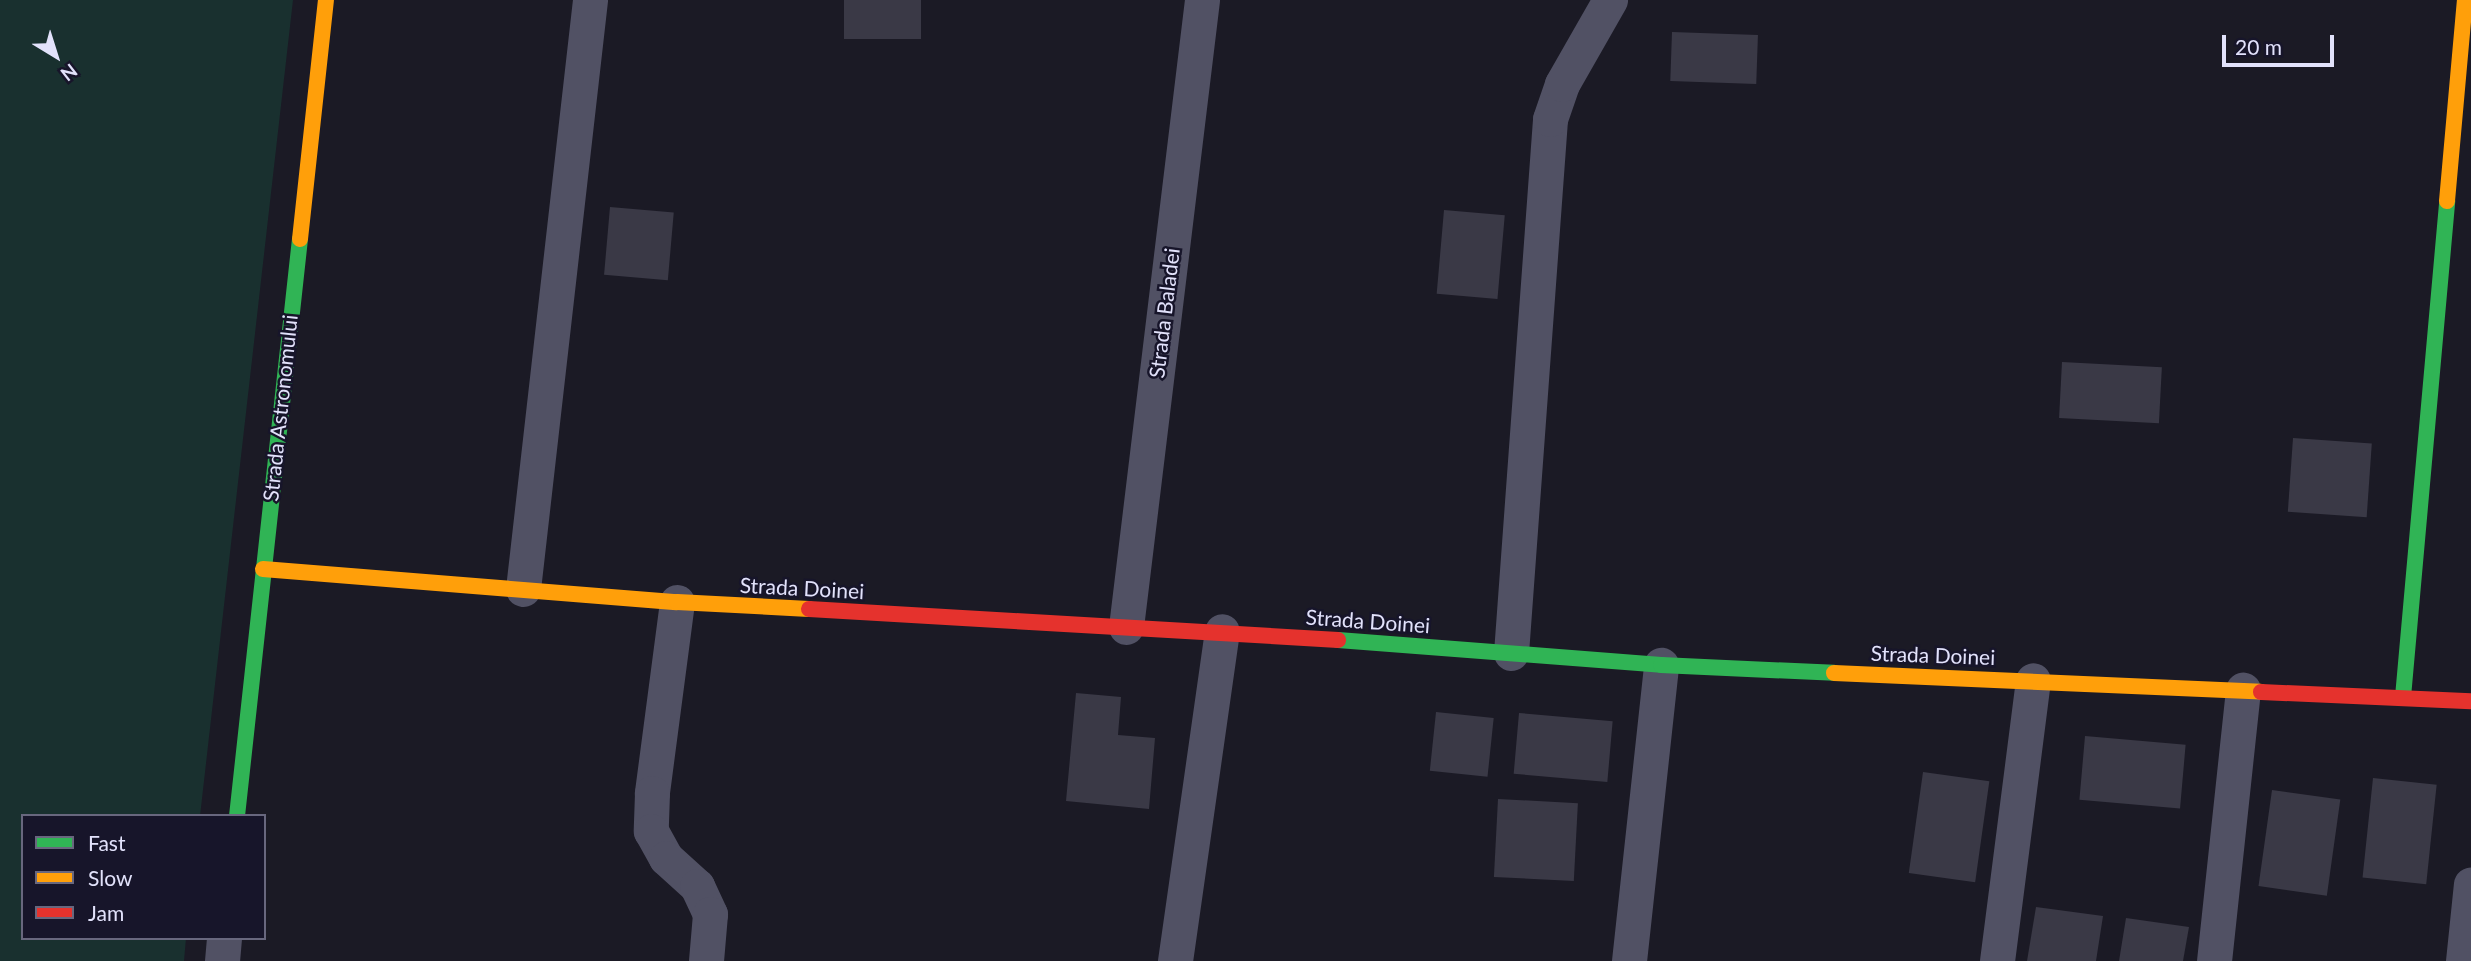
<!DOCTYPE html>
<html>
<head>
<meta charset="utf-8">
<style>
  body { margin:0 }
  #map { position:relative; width:2471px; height:961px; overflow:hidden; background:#1b1a25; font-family:Lato,sans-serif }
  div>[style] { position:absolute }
  .green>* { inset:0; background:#19302f }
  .building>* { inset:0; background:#3a3946; transform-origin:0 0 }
  .street>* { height:35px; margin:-17.5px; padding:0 17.5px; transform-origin:17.5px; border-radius:17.5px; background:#515164 }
  .fast>* { height:16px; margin:-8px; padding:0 8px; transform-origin:8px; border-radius:8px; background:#30b455 }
  .slow>* { height:16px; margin:-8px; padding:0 8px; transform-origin:8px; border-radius:8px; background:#ff9f0a }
  .jam>* { height:16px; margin:-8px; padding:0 8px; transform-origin:8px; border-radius:8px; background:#e5322d }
  span { translate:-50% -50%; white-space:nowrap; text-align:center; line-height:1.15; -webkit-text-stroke:5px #17152a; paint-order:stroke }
  .street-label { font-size:21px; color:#e2e2fb }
  .legend { position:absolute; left:21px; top:814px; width:245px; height:126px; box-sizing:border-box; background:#17152a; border:2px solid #68677e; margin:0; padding:9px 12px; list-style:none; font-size:21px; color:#e2e2fb }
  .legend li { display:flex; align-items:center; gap:14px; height:35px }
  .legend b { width:35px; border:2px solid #68677e }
  .north { position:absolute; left:21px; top:21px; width:70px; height:70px; -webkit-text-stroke:5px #17152a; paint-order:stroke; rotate:142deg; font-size:19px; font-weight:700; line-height:28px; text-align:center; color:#e2e2fb }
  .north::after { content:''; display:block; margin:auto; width:24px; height:32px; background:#e2e2fb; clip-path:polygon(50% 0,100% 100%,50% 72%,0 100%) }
  .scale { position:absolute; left:2222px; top:35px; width:112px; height:32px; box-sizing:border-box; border:4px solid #e2e2fb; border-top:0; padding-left:9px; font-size:21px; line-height:24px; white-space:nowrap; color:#e2e2fb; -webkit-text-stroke:5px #17152a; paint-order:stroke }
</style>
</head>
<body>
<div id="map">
  <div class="green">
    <div style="clip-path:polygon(0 0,293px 0,200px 816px,23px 816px,23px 938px,186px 938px,184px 961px,0 961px)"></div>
  </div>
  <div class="building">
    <div style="left:844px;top:0;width:77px;height:39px"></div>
    <div style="left:1672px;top:32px;width:86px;height:49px;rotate:2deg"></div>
    <div style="left:610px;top:207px;width:64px;height:68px;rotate:5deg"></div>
    <div style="left:1444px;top:210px;width:61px;height:84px;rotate:5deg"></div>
    <div style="left:2062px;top:362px;width:100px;height:56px;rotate:3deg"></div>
    <div style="left:2293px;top:438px;width:79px;height:74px;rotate:4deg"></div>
    <div style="clip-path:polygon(1076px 693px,1121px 697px,1118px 735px,1155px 738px,1149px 809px,1066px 801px)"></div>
    <div style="left:1436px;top:712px;width:58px;height:59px;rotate:6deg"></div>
    <div style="left:1519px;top:713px;width:94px;height:61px;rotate:5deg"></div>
    <div style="left:2085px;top:736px;width:101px;height:64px;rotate:5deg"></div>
    <div style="left:1923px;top:772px;width:67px;height:102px;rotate:8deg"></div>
    <div style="left:2373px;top:778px;width:64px;height:100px;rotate:6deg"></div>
    <div style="left:2272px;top:790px;width:69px;height:97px;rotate:8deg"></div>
    <div style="left:1498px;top:799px;width:80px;height:78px;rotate:3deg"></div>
    <div style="clip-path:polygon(2036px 907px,2103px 916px,2096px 961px,2027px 961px)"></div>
    <div style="clip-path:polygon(2126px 918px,2189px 927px,2183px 961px,2119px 961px)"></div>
  </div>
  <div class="street">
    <div style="left:523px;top:589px;width:593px;rotate:-83.51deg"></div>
    <div style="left:677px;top:602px;width:193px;rotate:97.5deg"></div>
    <div style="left:652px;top:793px;width:38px;rotate:92deg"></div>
    <div style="left:651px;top:831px;width:31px;rotate:61deg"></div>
    <div style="left:666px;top:858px;width:42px;rotate:42.1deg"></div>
    <div style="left:697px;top:886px;width:31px;rotate:65deg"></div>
    <div style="left:710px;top:914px;width:47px;rotate:94.9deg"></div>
    <div style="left:1126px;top:627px;width:632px;rotate:-83.09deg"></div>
    <div style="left:1511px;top:653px;width:535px;rotate:-85.82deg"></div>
    <div style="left:1550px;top:119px;width:37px;rotate:-71deg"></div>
    <div style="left:1562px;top:84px;width:97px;rotate:-60.3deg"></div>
    <div style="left:222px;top:961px;width:23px;rotate:-85deg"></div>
    <div style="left:1175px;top:961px;width:333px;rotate:-81.9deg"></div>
    <div style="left:1629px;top:961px;width:298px;rotate:-83.8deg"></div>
    <div style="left:1997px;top:961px;width:283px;rotate:-82.7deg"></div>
    <div style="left:2214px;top:961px;width:273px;rotate:-83.9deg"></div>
    <div style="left:2463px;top:961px;width:77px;rotate:-84.1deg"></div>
  </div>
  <div class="fast">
    <div style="left:1338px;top:640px;width:324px;rotate:4.4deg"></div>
    <div style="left:1661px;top:665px;width:173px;rotate:2.6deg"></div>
    <div style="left:2403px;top:697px;width:498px;rotate:-84.9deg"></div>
    <div style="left:237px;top:816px;width:580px;rotate:-83.77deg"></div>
  </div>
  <div class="slow">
    <div style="left:2447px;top:201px;width:202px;rotate:-84.9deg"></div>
    <div style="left:300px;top:239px;width:240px;rotate:-83.8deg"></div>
    <div style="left:263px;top:569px;width:415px;rotate:4.6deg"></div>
    <div style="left:677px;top:602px;width:132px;rotate:3deg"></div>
    <div style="left:1834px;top:673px;width:427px;rotate:2.5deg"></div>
  </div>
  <div class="jam">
    <div style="left:809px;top:609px;width:530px;rotate:3.35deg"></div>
    <div style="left:2261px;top:692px;width:210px;rotate:2.5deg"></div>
  </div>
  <div class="street-label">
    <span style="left:1164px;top:313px;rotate:-83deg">Strada Baladei</span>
    <span style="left:280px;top:408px;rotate:-84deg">Strada Astronomului</span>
    <span style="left:802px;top:588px;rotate:3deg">Strada Doinei</span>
    <span style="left:1368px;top:621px;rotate:4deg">Strada Doinei</span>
    <span style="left:1933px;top:655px;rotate:2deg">Strada Doinei</span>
  </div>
  <ul class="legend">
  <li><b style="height:9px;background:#30b455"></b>Fast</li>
  <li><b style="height:9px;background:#ff9f0a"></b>Slow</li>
  <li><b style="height:9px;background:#e5322d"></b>Jam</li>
  </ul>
  <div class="north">N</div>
  <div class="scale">20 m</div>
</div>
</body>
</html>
